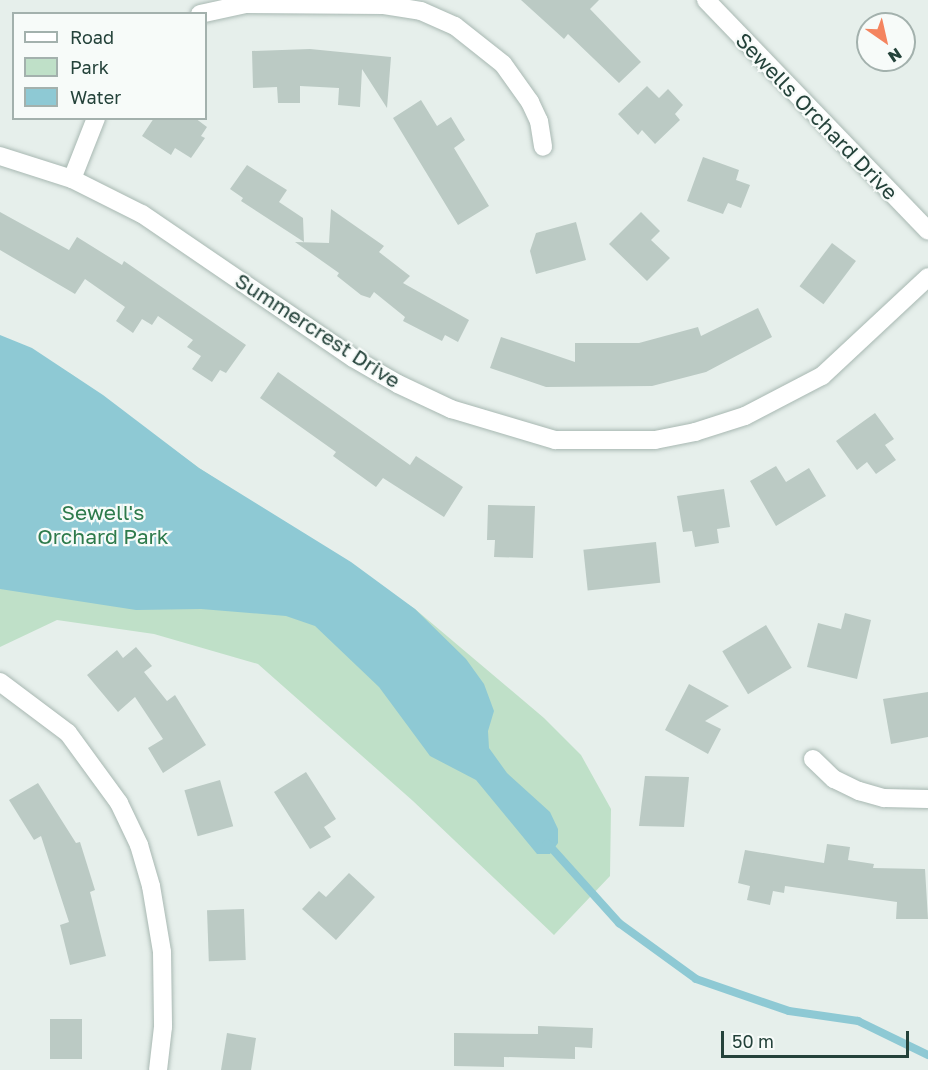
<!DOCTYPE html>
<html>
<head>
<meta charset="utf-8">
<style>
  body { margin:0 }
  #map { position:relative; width:928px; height:1070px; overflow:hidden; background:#e6efeb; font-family:"Golos Text",sans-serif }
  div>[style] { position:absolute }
  .green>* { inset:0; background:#bfe0c8 }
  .water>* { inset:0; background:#8ec9d4 }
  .stream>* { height:8px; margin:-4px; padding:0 4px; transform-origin:4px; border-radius:4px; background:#8ec9d4 }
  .building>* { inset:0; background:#bbcac4; transform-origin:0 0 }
  .roads { filter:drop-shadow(0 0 2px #a8b8b2) drop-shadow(0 0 2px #a8b8b2) }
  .minor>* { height:18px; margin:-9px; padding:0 9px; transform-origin:9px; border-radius:9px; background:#fff }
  span { translate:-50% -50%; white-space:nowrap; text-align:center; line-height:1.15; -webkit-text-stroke:4.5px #f7fbf9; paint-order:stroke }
  .street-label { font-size:21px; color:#24423a }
  .park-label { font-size:21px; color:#2d7a4b }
  .legend { position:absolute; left:12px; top:12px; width:195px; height:108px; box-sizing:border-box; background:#f7fbf9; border:2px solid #a3b1ad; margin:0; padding:8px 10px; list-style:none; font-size:18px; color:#24423a }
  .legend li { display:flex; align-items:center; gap:12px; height:30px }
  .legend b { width:30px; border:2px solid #a3b1ad }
  .north { position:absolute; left:856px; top:12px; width:60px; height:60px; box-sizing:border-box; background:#f7fbf9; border:2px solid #a3b1ad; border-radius:50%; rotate:146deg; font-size:16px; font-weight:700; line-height:24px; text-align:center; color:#24423a }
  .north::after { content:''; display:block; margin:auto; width:21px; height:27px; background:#f4845f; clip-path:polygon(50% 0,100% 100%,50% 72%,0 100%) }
  .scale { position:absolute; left:721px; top:1031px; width:188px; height:27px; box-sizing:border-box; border:3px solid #24423a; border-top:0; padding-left:8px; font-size:18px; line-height:21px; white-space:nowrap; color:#24423a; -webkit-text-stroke:4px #f7fbf9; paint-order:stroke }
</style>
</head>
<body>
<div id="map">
  <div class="green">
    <div style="clip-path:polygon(0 336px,71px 374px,199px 468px,415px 609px,544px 718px,581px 755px,611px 809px,610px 876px,554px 935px,413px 801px,258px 664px,154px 634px,57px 620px,0 647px)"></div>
  </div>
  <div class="water">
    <div style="clip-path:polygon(0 335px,32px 348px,103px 395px,199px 468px,351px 562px,415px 609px,466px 659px,484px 684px,494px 711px,488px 731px,489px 748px,507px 773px,550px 812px,558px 829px,558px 843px,550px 854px,537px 854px,476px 780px,430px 756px,379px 687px,315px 626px,286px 616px,201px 609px,136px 610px,0 589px)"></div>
  </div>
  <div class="stream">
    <div style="left:547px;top:843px;width:108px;rotate:48deg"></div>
    <div style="left:619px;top:923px;width:95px;rotate:36deg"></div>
    <div style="left:696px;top:979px;width:98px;rotate:19deg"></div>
    <div style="left:789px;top:1011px;width:70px;rotate:8.2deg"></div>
    <div style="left:858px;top:1021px;width:78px;rotate:25.9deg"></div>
  </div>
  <div class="building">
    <div style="clip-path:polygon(521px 0,599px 0,590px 9px,641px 62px,619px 83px,568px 34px,564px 39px)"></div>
    <div style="clip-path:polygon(310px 49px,391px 57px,387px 108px,362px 69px,360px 107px,338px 105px,339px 88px,300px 86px,300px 103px,278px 103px,277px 87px,253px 88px,252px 51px)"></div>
    <div style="clip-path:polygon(647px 86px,659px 98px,668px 89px,683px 105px,675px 114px,680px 120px,655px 144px,642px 130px,638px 135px,618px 114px)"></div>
    <div style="clip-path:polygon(421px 100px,437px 126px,451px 117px,465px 140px,454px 148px,489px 206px,458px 225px,393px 118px)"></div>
    <div style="clip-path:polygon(154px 118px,195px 118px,207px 127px,201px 136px,205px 138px,191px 158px,175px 148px,171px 155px,142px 136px)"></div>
    <div style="clip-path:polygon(703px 157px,739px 170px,736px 180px,750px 185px,741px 208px,728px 203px,723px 214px,687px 201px)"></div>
    <div style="clip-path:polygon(247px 165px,287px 190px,279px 202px,303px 218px,304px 242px,241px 201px,243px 198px,230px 189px)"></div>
    <div style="clip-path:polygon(331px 209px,384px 246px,379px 252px,410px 276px,403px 283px,469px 320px,458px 342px,445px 335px,442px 341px,403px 321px,405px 317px,374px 292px,370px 298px,361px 295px,337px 276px,339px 273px,295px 242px,329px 243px)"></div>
    <div style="clip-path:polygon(0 212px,69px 250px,77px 237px,122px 265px,124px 261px,246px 345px,226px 373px,220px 370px,212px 382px,192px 369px,201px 356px,187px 347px,193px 340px,158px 316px,152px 325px,142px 319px,133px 333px,116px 321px,125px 307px,85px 279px,75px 294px,0 250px)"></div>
    <div style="clip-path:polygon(641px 212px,660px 231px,651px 240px,670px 258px,647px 281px,609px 244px)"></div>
    <div style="clip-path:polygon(576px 222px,586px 260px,536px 274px,530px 251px,536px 233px)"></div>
    <div style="left:832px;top:243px;width:30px;height:54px;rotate:37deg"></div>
    <div style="clip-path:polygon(758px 308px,772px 337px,706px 372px,652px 386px,546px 387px,490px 368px,501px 337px,575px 362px,575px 343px,639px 343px,698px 327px,701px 336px)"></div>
    <div style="clip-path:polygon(278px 372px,410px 465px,416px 456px,463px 487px,444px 517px,383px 478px,376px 487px,333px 456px,336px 452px,260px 398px)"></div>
    <div style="clip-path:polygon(875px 413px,894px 439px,885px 445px,896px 460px,876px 474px,867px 462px,857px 470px,836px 441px)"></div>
    <div style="clip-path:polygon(776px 466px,786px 482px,809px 468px,826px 496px,776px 526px,750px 481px)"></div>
    <div style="clip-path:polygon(724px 489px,730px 527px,717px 529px,719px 543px,695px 547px,692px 531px,683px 532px,677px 496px)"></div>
    <div style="clip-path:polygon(488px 505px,535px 506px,533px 558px,494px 557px,495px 540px,487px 540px)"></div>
    <div style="left:656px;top:542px;width:41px;height:73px;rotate:84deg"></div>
    <div style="clip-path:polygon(845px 613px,871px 620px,857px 679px,807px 667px,818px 623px,841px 629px)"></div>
    <div style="left:766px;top:625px;width:50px;height:51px;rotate:59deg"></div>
    <div style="clip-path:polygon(136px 647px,152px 666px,144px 672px,167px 701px,175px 695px,206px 745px,163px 773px,148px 748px,163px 739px,135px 697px,118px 712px,87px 675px,117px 650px,123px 658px)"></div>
    <div style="clip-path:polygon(689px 684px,729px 706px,705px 721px,721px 729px,708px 754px,665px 730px)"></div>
    <div style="clip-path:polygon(928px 692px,928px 737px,891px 744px,883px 699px)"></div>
    <div style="clip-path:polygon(306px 772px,336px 819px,324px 827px,331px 837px,310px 849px,274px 792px)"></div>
    <div style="clip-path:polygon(645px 776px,689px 777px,684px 827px,639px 826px)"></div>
    <div style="left:220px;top:780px;width:48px;height:37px;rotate:74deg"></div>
    <div style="clip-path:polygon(38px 783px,76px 843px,80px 842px,95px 890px,90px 892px,106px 956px,70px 965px,60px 925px,69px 922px,41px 836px,34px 840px,9px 800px)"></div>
    <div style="clip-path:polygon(827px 844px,850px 847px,848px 860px,874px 864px,873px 868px,925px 869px,928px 919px,896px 919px,897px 902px,785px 886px,784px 893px,773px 891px,770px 905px,747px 900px,750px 886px,738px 883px,745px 850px,824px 863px)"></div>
    <div style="clip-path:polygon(349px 873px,375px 897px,336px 940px,302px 909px,319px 891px,326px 897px)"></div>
    <div style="left:244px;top:909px;width:51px;height:37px;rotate:88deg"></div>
    <div style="left:50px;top:1019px;width:32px;height:40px"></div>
    <div style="clip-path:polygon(538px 1026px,593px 1028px,592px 1048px,575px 1047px,575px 1059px,504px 1057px,504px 1067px,454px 1066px,454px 1033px,538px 1034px)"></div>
    <div style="clip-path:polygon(227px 1033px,256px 1038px,251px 1070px,221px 1070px)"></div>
  </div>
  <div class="roads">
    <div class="minor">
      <div style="left:706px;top:0;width:320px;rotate:46.1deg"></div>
      <div style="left:200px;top:14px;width:47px;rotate:-12.3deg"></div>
      <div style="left:246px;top:4px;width:138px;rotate:0.4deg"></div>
      <div style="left:384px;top:5px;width:37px;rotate:9deg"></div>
      <div style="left:421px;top:11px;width:37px;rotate:24deg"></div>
      <div style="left:455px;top:26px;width:61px;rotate:38.4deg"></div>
      <div style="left:503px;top:64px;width:47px;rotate:54.6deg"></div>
      <div style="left:530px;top:102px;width:21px;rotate:65deg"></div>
      <div style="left:539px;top:121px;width:26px;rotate:81deg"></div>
      <div style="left:0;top:156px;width:76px;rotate:17.7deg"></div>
      <div style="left:72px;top:179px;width:78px;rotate:26.6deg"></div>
      <div style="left:142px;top:214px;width:255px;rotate:34.3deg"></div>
      <div style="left:353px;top:358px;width:52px;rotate:30deg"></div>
      <div style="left:398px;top:384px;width:59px;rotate:25.3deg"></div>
      <div style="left:451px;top:409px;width:109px;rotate:16.6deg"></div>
      <div style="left:555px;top:440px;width:100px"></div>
      <div style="left:655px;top:440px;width:41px;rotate:-11.3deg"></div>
      <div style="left:695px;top:432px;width:52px;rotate:-17.7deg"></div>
      <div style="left:745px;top:416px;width:87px;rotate:-27.5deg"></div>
      <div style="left:822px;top:376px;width:145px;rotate:-43deg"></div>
      <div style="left:72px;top:179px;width:66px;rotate:-68.5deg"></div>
      <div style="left:0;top:682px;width:85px;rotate:36.9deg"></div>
      <div style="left:68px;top:733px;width:87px;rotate:53.9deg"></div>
      <div style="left:119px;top:803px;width:47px;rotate:64.5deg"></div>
      <div style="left:139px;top:845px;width:43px;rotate:73.7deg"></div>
      <div style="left:151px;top:886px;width:67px;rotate:80.5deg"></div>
      <div style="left:162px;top:952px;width:75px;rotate:89.2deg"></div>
      <div style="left:163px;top:1027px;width:43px;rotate:96.6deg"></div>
      <div style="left:813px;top:759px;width:29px;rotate:44deg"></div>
      <div style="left:834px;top:779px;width:28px;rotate:26deg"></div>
      <div style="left:859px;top:791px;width:26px;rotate:16deg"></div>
      <div style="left:884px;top:798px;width:44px;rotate:1.3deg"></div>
    </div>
  </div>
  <div class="street-label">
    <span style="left:817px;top:116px;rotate:46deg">Sewells Orchard Drive</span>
    <span style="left:318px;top:330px;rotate:33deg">Summercrest Drive</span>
  </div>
  <div class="park-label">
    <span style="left:103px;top:524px">Sewell's<br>Orchard Park</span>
  </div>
  <ul class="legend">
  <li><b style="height:8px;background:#fff"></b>Road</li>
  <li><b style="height:16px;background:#bfe0c8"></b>Park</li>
  <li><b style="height:16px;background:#8ec9d4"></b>Water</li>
  </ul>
  <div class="north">N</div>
  <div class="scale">50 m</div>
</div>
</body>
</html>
